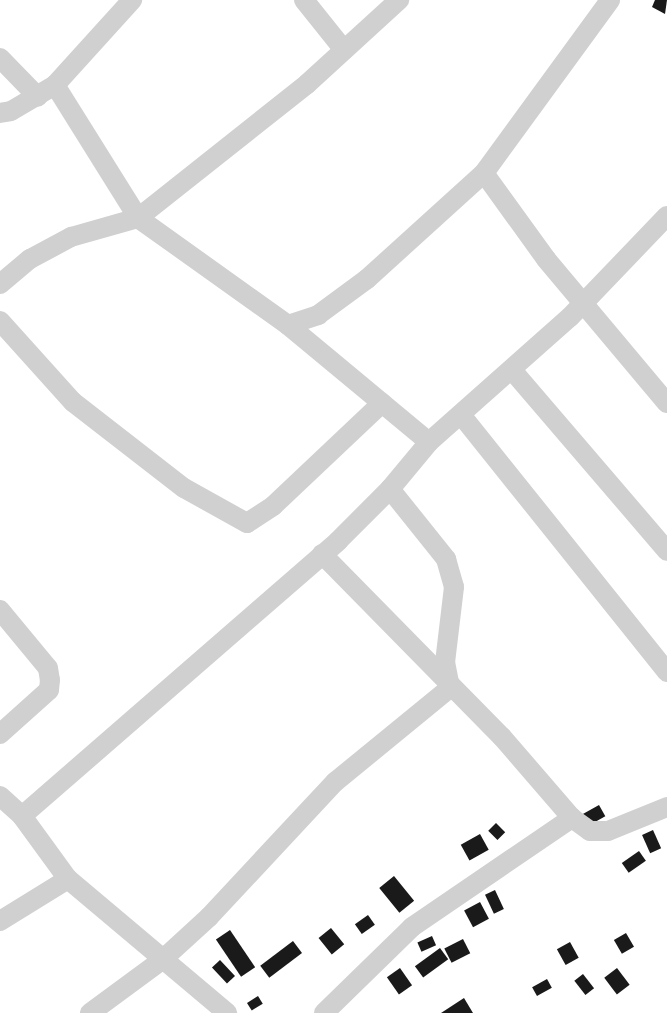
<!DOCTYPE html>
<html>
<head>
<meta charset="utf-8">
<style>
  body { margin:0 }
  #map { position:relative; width:667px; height:1013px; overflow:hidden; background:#fff; font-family:Arial,sans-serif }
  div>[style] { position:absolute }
  .building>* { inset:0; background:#1a1a1a; transform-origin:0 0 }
  .street>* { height:20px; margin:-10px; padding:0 10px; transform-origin:10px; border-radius:10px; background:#d0d0d0 }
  span { translate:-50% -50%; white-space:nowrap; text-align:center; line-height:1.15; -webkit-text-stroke:6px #fff; paint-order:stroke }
</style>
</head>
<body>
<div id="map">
  <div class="building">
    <div style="clip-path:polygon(655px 0,667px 0,665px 14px,652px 7px)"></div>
    <div style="left:599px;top:805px;width:13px;height:21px;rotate:61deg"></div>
    <div style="left:496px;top:823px;width:13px;height:11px;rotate:45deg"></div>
    <div style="left:653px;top:830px;width:20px;height:12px;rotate:66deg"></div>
    <div style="left:480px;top:834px;width:18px;height:22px;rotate:61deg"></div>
    <div style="left:639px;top:851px;width:12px;height:21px;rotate:55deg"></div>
    <div style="left:394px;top:876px;width:32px;height:19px;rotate:51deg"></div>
    <div style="left:495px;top:890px;width:21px;height:11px;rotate:65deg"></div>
    <div style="left:480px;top:902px;width:19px;height:18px;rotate:62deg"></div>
    <div style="left:368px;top:915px;width:12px;height:16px;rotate:55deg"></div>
    <div style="left:331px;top:928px;width:21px;height:16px;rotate:51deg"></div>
    <div style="left:230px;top:930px;width:45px;height:17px;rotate:56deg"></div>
    <div style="left:626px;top:933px;width:16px;height:14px;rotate:60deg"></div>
    <div style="left:432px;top:936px;width:10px;height:16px;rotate:66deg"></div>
    <div style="left:463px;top:939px;width:16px;height:21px;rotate:63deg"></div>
    <div style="left:293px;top:941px;width:15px;height:41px;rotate:53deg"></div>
    <div style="left:570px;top:942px;width:18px;height:15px;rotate:61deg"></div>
    <div style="left:440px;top:948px;width:14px;height:31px;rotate:54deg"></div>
    <div style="left:220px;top:960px;width:22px;height:11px;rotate:47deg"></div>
    <div style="left:400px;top:968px;width:21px;height:16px;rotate:55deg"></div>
    <div style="left:617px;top:968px;width:21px;height:16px;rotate:53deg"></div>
    <div style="left:583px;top:974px;width:18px;height:11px;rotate:52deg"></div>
    <div style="left:547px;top:979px;width:10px;height:17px;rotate:61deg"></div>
    <div style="left:258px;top:996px;width:9px;height:13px;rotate:58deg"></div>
    <div style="clip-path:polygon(464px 998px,473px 1013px,441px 1013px)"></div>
  </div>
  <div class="street">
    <div style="left:304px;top:0;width:64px;rotate:51.3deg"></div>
    <div style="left:0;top:58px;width:54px;rotate:45.7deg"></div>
    <div style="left:55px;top:85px;width:157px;rotate:58deg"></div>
    <div style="left:138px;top:218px;width:184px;rotate:35.5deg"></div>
    <div style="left:288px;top:325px;width:183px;rotate:39.7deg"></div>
    <div style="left:0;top:113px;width:11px;rotate:-10deg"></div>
    <div style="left:11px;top:111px;width:51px;rotate:-30.6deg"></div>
    <div style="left:55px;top:85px;width:115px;rotate:-47.8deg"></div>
    <div style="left:484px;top:173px;width:106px;rotate:54.2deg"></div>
    <div style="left:546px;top:259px;width:188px;rotate:50deg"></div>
    <div style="left:0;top:284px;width:39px;rotate:-40deg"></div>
    <div style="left:30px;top:259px;width:47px;rotate:-28.2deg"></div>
    <div style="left:71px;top:237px;width:70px;rotate:-15.8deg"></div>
    <div style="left:138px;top:218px;width:216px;rotate:-38.4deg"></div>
    <div style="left:307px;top:84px;width:125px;rotate:-42.4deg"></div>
    <div style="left:0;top:321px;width:109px;rotate:48deg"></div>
    <div style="left:73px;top:402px;width:140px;rotate:37.8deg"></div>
    <div style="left:184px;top:488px;width:72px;rotate:29.1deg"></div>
    <div style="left:247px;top:523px;width:31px;rotate:-33deg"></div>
    <div style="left:273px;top:506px;width:150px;rotate:-43.4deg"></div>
    <div style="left:288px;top:325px;width:32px;rotate:-18deg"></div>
    <div style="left:318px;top:315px;width:61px;rotate:-36.3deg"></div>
    <div style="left:367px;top:279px;width:158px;rotate:-42.2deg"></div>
    <div style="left:484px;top:173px;width:214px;rotate:-53.9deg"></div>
    <div style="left:512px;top:370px;width:238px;rotate:49.4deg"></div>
    <div style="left:462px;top:416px;width:328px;rotate:51.3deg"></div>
    <div style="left:390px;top:489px;width:90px;rotate:51.3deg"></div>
    <div style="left:446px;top:559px;width:29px;rotate:74deg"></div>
    <div style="left:454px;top:587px;width:76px;rotate:96.8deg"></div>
    <div style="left:445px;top:662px;width:26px;rotate:79deg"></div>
    <div style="left:322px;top:554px;width:257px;rotate:45.5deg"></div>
    <div style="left:502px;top:737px;width:107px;rotate:49.2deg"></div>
    <div style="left:572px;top:818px;width:22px;rotate:36deg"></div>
    <div style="left:590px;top:831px;width:18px"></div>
    <div style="left:608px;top:831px;width:64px;rotate:-22.1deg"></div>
    <div style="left:0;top:610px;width:75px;rotate:50.4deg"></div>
    <div style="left:48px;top:668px;width:12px;rotate:81deg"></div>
    <div style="left:50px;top:680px;width:10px;rotate:96deg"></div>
    <div style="left:49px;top:690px;width:66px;rotate:138.1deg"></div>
    <div style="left:0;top:796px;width:30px;rotate:42deg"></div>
    <div style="left:22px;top:816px;width:78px;rotate:53.9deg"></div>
    <div style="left:68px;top:879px;width:208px;rotate:40.1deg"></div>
    <div style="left:22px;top:816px;width:419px;rotate:-41deg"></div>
    <div style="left:338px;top:541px;width:74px;rotate:-45deg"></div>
    <div style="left:390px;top:489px;width:61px;rotate:-50.3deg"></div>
    <div style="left:429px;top:442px;width:188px;rotate:-41.6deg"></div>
    <div style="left:570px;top:317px;width:140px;rotate:-46.2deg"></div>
    <div style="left:0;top:921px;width:80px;rotate:-31.7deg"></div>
    <div style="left:90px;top:1013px;width:89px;rotate:-36.4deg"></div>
    <div style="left:162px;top:960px;width:64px;rotate:-42.5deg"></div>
    <div style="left:209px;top:917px;width:185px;rotate:-47deg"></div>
    <div style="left:335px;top:782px;width:149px;rotate:-39.3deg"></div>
    <div style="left:324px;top:1013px;width:123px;rotate:-44.3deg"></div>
    <div style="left:412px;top:927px;width:194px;rotate:-34.3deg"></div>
  </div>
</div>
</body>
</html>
